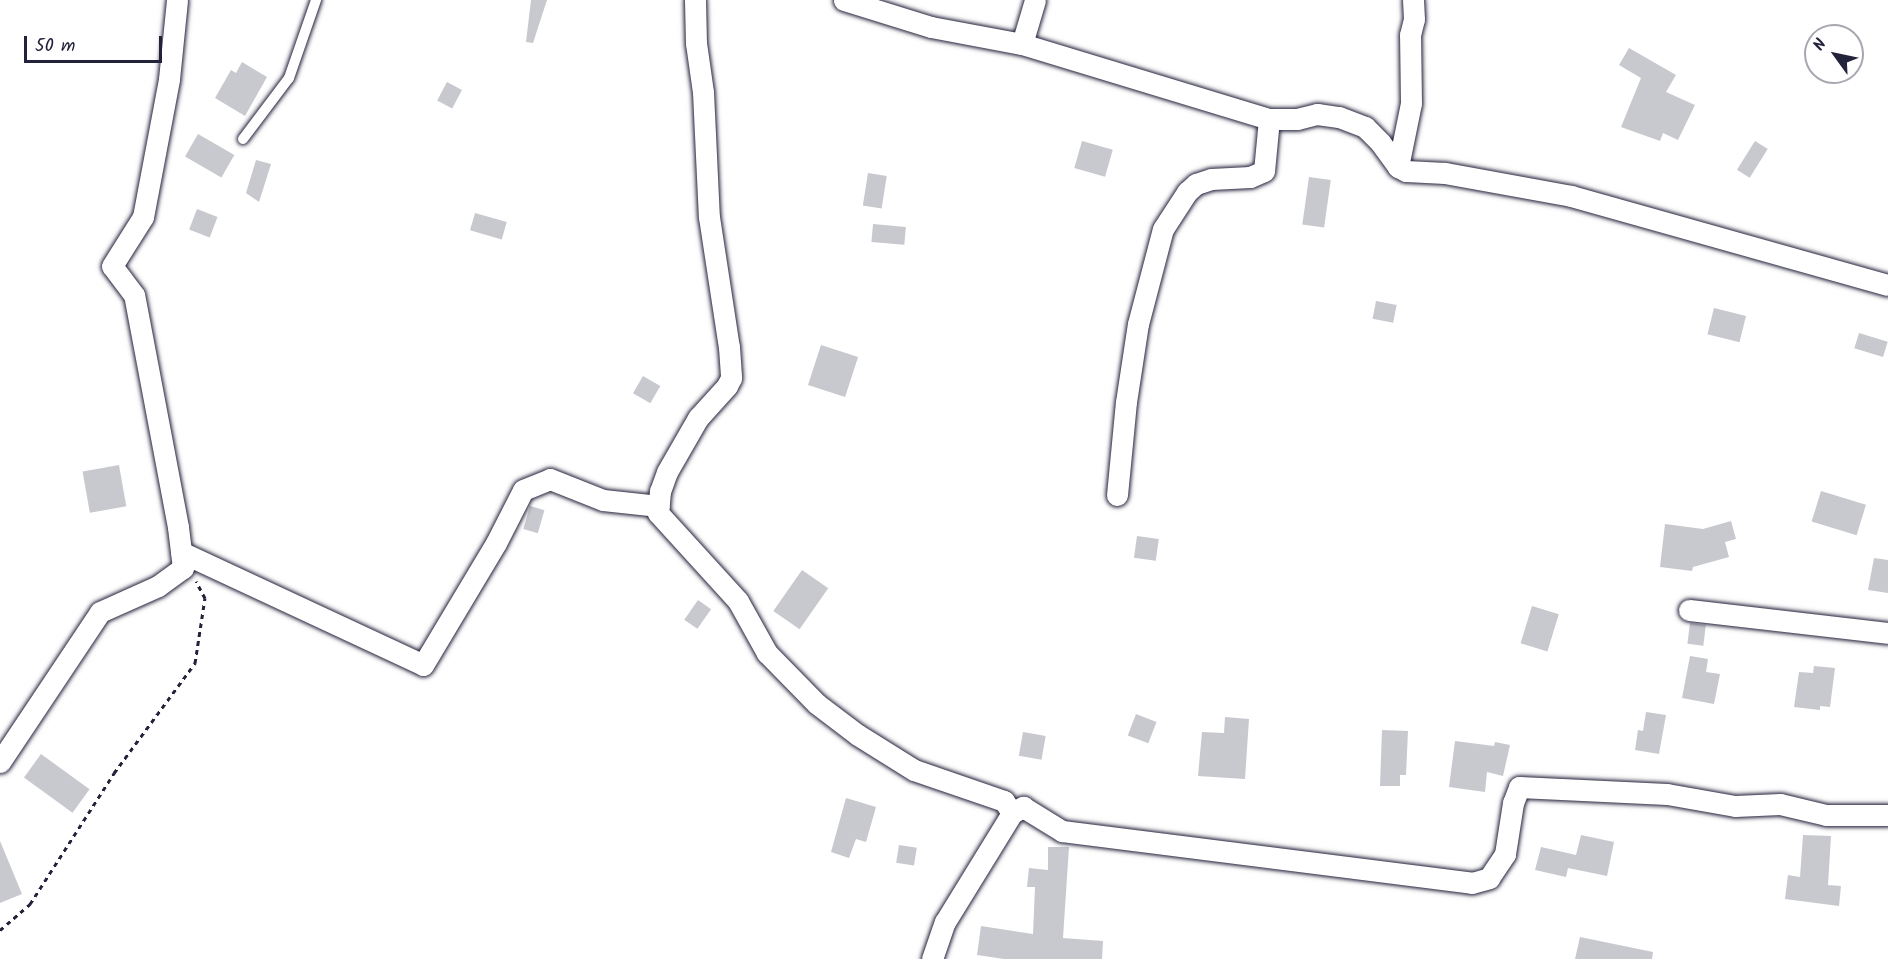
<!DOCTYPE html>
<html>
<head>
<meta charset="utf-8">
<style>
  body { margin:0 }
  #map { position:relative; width:1888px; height:959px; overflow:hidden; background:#fff; font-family:Kalam,sans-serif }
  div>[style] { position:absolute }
  .building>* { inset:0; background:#c8c8cf; transform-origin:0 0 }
  .path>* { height:3px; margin-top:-1.5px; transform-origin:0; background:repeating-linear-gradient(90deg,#22223b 0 4.5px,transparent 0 9px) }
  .roads { filter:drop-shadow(0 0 2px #22223b) drop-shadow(0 0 2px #22223b) }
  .lane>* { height:10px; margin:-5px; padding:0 5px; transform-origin:5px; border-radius:5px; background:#fff }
  .street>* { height:21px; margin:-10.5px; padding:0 10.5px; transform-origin:10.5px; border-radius:10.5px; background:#fff }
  span { translate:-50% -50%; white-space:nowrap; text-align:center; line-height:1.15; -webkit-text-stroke:5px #fff; paint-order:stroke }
  .north { position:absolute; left:1804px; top:24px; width:60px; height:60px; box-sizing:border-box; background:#fff; border:2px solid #a7a7b1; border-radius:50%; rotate:303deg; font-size:16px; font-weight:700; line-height:24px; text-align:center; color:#22223b }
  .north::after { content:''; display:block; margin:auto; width:21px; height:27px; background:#22223b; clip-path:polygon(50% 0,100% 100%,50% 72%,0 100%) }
  .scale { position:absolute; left:24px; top:36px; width:138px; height:27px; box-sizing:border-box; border:3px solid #22223b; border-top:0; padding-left:8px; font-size:18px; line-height:21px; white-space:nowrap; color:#22223b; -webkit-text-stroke:4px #fff; paint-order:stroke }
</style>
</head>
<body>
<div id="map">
  <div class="building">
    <div style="clip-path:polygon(531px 0,547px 0,533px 43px,526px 42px)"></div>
    <div style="clip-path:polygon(1629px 48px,1676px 75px,1666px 92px,1695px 105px,1678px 140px,1663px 133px,1660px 141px,1621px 127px,1641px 78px,1619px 65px)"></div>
    <div style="clip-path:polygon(242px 62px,267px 77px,245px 116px,215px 98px,231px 70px,236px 73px)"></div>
    <div style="left:447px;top:82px;width:17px;height:21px;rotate:28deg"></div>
    <div style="left:198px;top:134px;width:42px;height:26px;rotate:30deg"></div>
    <div style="left:1082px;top:141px;width:32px;height:28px;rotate:16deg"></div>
    <div style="left:1755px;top:141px;width:15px;height:34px;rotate:32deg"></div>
    <div style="clip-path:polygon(256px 160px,271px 164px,259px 202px,246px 193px)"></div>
    <div style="left:868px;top:173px;width:19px;height:33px;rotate:9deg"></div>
    <div style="left:1309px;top:177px;width:22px;height:48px;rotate:8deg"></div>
    <div style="left:197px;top:209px;width:22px;height:22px;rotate:21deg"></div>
    <div style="left:475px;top:213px;width:33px;height:18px;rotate:16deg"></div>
    <div style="left:873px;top:224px;width:33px;height:18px;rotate:5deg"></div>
    <div style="left:1376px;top:301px;width:21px;height:18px;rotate:11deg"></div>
    <div style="left:1714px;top:308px;width:33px;height:27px;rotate:14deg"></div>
    <div style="left:1859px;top:333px;width:30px;height:16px;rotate:17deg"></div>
    <div style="left:821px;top:345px;width:39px;height:42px;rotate:18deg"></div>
    <div style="left:643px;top:376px;width:20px;height:20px;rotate:30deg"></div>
    <div style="left:119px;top:465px;width:42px;height:37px;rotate:80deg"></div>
    <div style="left:1821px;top:491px;width:47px;height:32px;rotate:17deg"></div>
    <div style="left:530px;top:506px;width:15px;height:24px;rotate:16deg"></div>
    <div style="clip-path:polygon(1731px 521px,1736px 539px,1725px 542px,1729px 557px,1693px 567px,1692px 571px,1660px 567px,1665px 524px,1703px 529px)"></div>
    <div style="left:1137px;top:536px;width:22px;height:22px;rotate:8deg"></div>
    <div style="clip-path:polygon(1874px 558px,1888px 560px,1888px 593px,1868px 590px)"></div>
    <div style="left:802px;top:570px;width:32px;height:50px;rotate:35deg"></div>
    <div style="left:698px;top:600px;width:16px;height:24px;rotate:35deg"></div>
    <div style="left:1532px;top:606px;width:28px;height:39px;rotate:17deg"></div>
    <div style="left:1690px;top:623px;width:16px;height:21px;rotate:7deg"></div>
    <div style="clip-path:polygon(1690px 656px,1708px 659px,1706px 672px,1720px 674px,1714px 704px,1682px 698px)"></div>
    <div style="clip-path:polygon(1814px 666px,1835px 668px,1830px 707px,1820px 706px,1820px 710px,1794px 707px,1799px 672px,1813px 673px)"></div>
    <div style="clip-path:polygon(1646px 712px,1666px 715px,1659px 754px,1635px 750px,1638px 730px,1643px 731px)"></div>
    <div style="left:1136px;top:714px;width:22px;height:23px;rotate:21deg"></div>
    <div style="clip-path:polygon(1225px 717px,1249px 719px,1245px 779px,1198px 776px,1202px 732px,1224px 733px)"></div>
    <div style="clip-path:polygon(1382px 730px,1408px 731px,1406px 775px,1400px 775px,1400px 786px,1380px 786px)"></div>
    <div style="left:1023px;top:732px;width:23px;height:24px;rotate:10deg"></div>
    <div style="clip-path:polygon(1455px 741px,1494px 746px,1495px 742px,1510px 745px,1503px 776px,1487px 772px,1485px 792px,1449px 787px)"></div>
    <div style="left:41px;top:754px;width:60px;height:29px;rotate:36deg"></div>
    <div style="clip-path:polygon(846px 798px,876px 807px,866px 842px,856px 839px,849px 858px,831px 852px)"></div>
    <div style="clip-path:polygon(1581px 835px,1614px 842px,1607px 876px,1568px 868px,1566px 877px,1535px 870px,1541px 847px,1576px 855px)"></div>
    <div style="clip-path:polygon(1803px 835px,1831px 836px,1828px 885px,1841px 886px,1839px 906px,1785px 899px,1788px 875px,1800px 877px)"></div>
    <div style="clip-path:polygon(0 841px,22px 894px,0 903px)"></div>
    <div style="left:899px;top:845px;width:18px;height:18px;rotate:9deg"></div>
    <div style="clip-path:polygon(1048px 847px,1069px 847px,1063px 938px,1103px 941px,1102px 959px,1004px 959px,977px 955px,981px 926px,1033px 934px,1035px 887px,1027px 887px,1029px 868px,1048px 870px)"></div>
    <div style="clip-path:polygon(1580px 937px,1653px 952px,1652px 959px,1575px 959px)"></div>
  </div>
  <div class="path">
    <div style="left:0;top:930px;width:40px;rotate:-41deg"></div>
    <div style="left:30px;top:904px;width:156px;rotate:-57.3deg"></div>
    <div style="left:114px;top:773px;width:137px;rotate:-53.6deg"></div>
    <div style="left:195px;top:663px;width:66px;rotate:-81.3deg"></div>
    <div style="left:205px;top:598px;width:19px;rotate:-118deg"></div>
  </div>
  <div class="roads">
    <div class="lane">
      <div style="left:243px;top:139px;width:76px;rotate:-53deg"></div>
      <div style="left:289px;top:78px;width:83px;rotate:-70.9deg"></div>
    </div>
    <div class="street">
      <div style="left:695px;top:0;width:43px;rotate:88.7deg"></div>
      <div style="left:696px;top:43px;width:49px;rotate:81.9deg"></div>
      <div style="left:703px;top:92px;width:125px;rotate:87.3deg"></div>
      <div style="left:709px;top:217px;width:132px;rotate:81.3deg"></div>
      <div style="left:729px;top:347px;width:31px;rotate:86deg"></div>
      <div style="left:731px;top:378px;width:9px;rotate:117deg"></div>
      <div style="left:727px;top:386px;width:43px;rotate:132.2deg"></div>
      <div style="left:698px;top:418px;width:62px;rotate:119.9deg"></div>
      <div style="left:667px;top:472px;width:20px;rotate:110deg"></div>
      <div style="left:660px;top:491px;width:22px;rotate:95deg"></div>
      <div style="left:658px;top:513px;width:119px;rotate:47.7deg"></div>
      <div style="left:738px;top:601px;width:60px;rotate:60.9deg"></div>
      <div style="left:767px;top:653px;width:71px;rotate:45.6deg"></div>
      <div style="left:817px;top:704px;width:51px;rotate:37.1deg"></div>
      <div style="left:858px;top:735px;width:66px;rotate:32deg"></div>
      <div style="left:914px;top:770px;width:95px;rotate:19deg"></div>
      <div style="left:1004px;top:801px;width:14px;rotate:56deg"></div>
      <div style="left:1012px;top:813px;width:13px;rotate:-29deg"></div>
      <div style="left:1023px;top:807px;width:46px;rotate:31.6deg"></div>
      <div style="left:1062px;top:831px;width:413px;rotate:7.2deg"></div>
      <div style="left:1472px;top:883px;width:18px;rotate:-16deg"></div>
      <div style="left:1489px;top:878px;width:29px;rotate:-56deg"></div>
      <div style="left:1505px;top:854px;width:52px;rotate:-81.1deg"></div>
      <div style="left:1513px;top:803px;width:17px;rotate:-69deg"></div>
      <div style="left:1519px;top:787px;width:148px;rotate:2.7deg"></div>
      <div style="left:1667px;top:794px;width:69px;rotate:10deg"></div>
      <div style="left:1735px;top:806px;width:45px;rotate:-2.5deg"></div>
      <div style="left:1780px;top:804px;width:47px;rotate:13.4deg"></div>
      <div style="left:1826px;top:815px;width:62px"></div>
      <div style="left:844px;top:0;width:91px;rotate:17.2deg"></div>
      <div style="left:931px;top:27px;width:93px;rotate:10.6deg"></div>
      <div style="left:1022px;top:44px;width:258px;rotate:16.9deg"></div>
      <div style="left:1269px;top:119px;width:28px"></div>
      <div style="left:1297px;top:119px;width:21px;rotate:-14deg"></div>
      <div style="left:1317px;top:114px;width:22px;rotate:8deg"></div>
      <div style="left:1339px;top:117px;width:28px;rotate:21deg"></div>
      <div style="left:1365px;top:127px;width:21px;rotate:45deg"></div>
      <div style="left:1380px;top:142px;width:31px;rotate:54deg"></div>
      <div style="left:1398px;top:167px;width:9px;rotate:27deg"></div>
      <div style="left:1406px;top:171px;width:39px;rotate:3deg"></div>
      <div style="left:1445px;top:173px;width:128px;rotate:10.3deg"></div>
      <div style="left:1571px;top:196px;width:329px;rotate:15.7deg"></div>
      <div style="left:1022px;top:44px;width:46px;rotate:-73.5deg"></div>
      <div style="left:1398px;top:167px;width:65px;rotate:-78.5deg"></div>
      <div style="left:1411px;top:103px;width:68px;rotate:-90.8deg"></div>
      <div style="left:1410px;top:35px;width:16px;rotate:-76deg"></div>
      <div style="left:1414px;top:19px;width:19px;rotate:-93deg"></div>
      <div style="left:1117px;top:495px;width:93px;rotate:-84.5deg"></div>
      <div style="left:1126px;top:402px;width:79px;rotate:-81.3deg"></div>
      <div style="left:1138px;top:324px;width:98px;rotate:-75.3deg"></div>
      <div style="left:1163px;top:229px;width:44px;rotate:-57deg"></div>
      <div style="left:1187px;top:192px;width:12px;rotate:-42deg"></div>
      <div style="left:1196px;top:184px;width:16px;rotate:-18deg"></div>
      <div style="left:1211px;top:179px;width:39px;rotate:-3deg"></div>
      <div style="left:1250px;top:177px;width:15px;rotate:-23deg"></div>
      <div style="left:1264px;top:171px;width:52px;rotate:-84.5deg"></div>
      <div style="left:181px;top:552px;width:267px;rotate:25deg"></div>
      <div style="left:423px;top:665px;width:142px;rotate:-59.1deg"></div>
      <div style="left:496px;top:543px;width:59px;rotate:-63deg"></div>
      <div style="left:523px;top:490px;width:29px;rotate:-22deg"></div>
      <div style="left:550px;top:479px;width:57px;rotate:21.6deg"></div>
      <div style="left:603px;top:500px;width:56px;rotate:6.1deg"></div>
      <div style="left:1689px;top:610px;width:200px;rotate:6.6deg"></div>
      <div style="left:0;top:762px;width:180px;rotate:-56.3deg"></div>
      <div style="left:100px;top:612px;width:64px;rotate:-24.1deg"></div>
      <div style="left:158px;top:586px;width:31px;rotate:-36deg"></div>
      <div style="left:183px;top:568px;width:41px;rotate:-97deg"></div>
      <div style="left:178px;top:527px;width:236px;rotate:-100.7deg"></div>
      <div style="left:134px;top:295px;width:36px;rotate:-127deg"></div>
      <div style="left:112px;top:266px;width:58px;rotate:-57.7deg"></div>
      <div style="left:143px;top:217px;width:140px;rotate:-79.3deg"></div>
      <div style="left:169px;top:79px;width:79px;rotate:-84.2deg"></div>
      <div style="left:932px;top:959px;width:39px;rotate:-71deg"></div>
      <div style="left:945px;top:922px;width:128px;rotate:-58.4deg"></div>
    </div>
  </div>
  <div class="north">N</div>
  <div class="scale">50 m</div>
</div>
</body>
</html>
